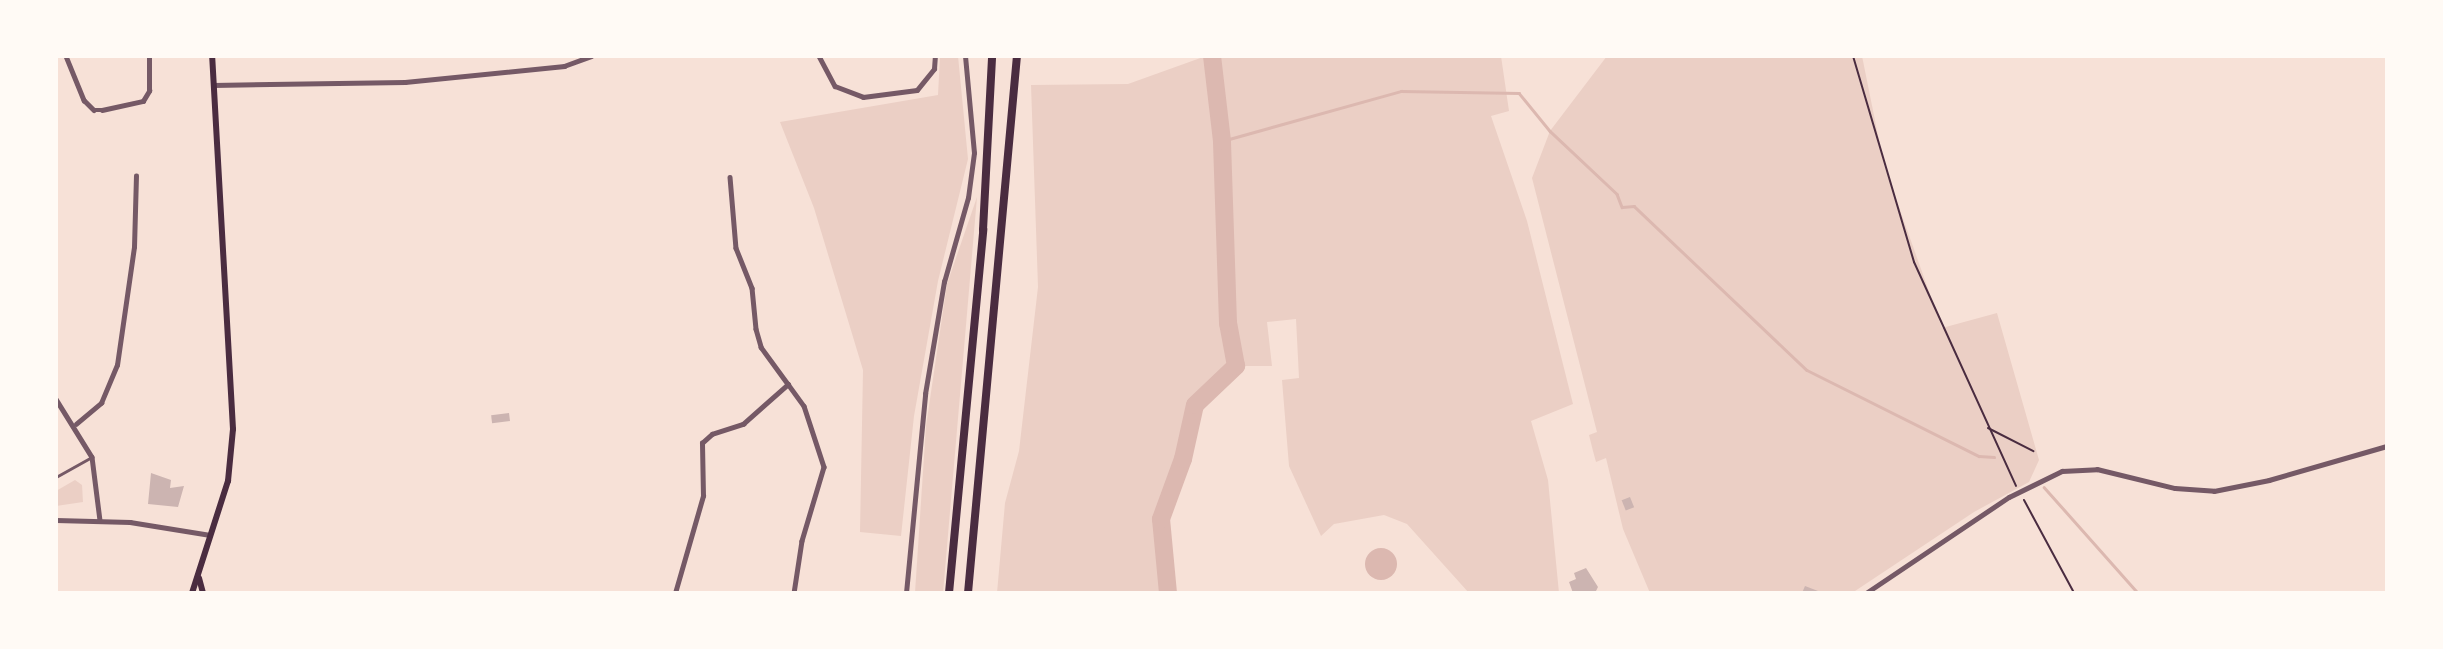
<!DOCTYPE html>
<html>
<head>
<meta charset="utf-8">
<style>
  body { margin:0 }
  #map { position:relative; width:2443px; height:649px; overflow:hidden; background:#f7e1d7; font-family:"Source Serif 4",serif }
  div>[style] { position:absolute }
  .green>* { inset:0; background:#ebcfc5 }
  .water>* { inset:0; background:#dcb8b0 }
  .round { border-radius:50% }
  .stream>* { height:2.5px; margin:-1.25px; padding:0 1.25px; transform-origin:1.25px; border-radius:1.25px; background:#dcb8b0 }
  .river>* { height:18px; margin:-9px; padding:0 9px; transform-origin:9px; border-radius:9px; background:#dcb8b0 }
  .building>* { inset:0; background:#ccb4b1; transform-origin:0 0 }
  .path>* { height:2px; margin:-1px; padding:0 1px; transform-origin:1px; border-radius:1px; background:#4a2c40 }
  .service>* { height:2.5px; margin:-1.25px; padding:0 1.25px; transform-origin:1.25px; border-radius:1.25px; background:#755966 }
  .minor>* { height:4.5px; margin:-2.25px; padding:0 2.25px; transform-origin:2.25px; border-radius:2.25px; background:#755966 }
  .secondary>* { height:6px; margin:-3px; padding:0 3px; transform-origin:3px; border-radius:3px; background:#4a2c40 }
  .trunk>* { height:8px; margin:-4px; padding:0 4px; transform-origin:4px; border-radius:4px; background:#4a2c40 }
  span { translate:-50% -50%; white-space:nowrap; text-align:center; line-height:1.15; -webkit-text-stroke:5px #fffaf5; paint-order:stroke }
  .frame { position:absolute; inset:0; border:58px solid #fffaf5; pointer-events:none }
</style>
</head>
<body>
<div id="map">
  <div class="green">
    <div style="clip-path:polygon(940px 56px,958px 56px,968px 159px,938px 281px,914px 416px,901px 536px,860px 532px,863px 370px,814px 208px,780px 122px,938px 95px)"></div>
    <div style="clip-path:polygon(1206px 56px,1501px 56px,1509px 111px,1491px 116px,1527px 221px,1573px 404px,1531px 421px,1548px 480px,1559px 593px,1469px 593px,1407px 524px,1384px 515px,1334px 524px,1321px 536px,1289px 466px,1282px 380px,1299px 378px,1296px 319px,1267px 322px,1272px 366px,1236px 366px,1195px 405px,1184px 454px,1161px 519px,1168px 593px,997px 593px,1005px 503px,1019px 451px,1038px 287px,1031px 85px,1128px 84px)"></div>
    <div style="clip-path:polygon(1607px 56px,1862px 56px,1884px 165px,1942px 328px,1997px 313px,2039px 460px,2029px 482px,1974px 512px,1852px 593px,1650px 593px,1623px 529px,1606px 458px,1596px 462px,1593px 451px,1589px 435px,1597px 432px,1532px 178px,1550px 131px)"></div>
    <div style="clip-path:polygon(977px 197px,943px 593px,915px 593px,926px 426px,947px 284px)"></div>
    <div style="clip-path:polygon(75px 480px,82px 485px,83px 502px,56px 506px,56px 491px)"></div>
  </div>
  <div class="water">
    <div class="round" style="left:1365px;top:548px;width:32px;height:32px"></div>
  </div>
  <div class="stream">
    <div style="left:1222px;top:141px;width:186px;rotate:-15.6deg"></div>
    <div style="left:1401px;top:91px;width:118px;rotate:1deg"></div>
    <div style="left:1519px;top:93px;width:49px;rotate:50.8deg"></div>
    <div style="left:1550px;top:131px;width:92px;rotate:43.2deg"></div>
    <div style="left:1617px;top:194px;width:14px;rotate:69deg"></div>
    <div style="left:1622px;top:207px;width:12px;rotate:-5deg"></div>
    <div style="left:1634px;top:206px;width:238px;rotate:43.5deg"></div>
    <div style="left:1807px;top:370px;width:192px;rotate:26.6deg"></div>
    <div style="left:1979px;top:456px;width:15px;rotate:4deg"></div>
    <div style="left:2044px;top:487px;width:142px;rotate:48.4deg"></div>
  </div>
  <div class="river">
    <div style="left:1168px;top:593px;width:74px;rotate:-95.4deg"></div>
    <div style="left:1161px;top:519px;width:64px;rotate:-69.9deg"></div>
    <div style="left:1183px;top:459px;width:55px;rotate:-77.5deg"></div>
    <div style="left:1195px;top:405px;width:57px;rotate:-43.6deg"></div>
    <div style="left:1236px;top:366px;width:44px;rotate:-100.5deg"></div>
    <div style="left:1228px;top:323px;width:182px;rotate:-91.9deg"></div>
    <div style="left:1222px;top:141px;width:86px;rotate:-96.7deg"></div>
  </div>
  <div class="building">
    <div style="left:509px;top:413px;width:8px;height:18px;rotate:83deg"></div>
    <div style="clip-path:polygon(151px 473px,171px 480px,170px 488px,184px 486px,178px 507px,148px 504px)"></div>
    <div style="left:1630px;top:497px;width:11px;height:9px;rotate:68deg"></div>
    <div style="clip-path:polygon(1586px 568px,1598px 587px,1595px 593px,1573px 593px,1569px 582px,1576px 579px,1574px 573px)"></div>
    <div style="clip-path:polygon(1805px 586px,1818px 591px,1817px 593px,1802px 593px)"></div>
  </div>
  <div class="path">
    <div style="left:1853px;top:56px;width:215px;rotate:73.5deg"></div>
    <div style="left:1914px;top:262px;width:246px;rotate:65.5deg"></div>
    <div style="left:1988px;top:428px;width:51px;rotate:27.1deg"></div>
    <div style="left:2024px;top:500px;width:106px;rotate:61.7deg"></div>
  </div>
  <div class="service">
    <div style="left:56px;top:477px;width:41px;rotate:-29.1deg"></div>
  </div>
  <div class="minor">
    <div style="left:66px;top:56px;width:48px;rotate:67.8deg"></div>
    <div style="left:84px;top:100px;width:14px;rotate:45deg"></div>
    <div style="left:94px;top:110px;width:8px"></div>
    <div style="left:102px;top:110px;width:42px;rotate:-12.4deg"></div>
    <div style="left:143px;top:101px;width:12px;rotate:-59deg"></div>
    <div style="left:149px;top:91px;width:35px;rotate:-90deg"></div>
    <div style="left:819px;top:56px;width:34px;rotate:62deg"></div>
    <div style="left:835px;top:86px;width:30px;rotate:21deg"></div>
    <div style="left:863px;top:97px;width:54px;rotate:-7.4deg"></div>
    <div style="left:917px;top:90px;width:27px;rotate:-51deg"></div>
    <div style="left:934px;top:69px;width:13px;rotate:-86deg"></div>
    <div style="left:213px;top:85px;width:192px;rotate:-0.9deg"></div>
    <div style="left:405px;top:82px;width:160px;rotate:-5.7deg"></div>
    <div style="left:564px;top:66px;width:29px;rotate:-20deg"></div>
    <div style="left:730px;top:177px;width:71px;rotate:85.2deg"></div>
    <div style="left:736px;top:248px;width:43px;rotate:68.2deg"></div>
    <div style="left:752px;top:288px;width:41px;rotate:84.4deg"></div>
    <div style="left:756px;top:329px;width:19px;rotate:74deg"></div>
    <div style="left:761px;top:347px;width:46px;rotate:53.9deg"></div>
    <div style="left:56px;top:399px;width:68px;rotate:58.2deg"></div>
    <div style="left:92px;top:457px;width:64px;rotate:82.8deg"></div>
    <div style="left:76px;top:424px;width:33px;rotate:-40deg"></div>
    <div style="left:101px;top:403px;width:41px;rotate:-67.2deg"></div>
    <div style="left:117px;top:365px;width:119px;rotate:-81.8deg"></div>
    <div style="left:134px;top:247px;width:71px;rotate:-88.4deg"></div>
    <div style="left:56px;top:520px;width:74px;rotate:1.5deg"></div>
    <div style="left:130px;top:522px;width:81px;rotate:9.2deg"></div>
    <div style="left:675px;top:593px;width:101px;rotate:-73.9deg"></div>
    <div style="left:703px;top:496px;width:53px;rotate:-91.1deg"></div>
    <div style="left:702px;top:443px;width:13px;rotate:-42deg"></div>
    <div style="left:712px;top:434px;width:33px;rotate:-18deg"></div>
    <div style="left:743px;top:424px;width:60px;rotate:-41.6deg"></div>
    <div style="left:788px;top:384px;width:27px;rotate:54deg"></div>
    <div style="left:804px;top:406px;width:64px;rotate:71.8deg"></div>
    <div style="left:824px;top:467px;width:77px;rotate:106.6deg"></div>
    <div style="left:802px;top:541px;width:53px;rotate:98.7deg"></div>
    <div style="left:906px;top:593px;width:200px;rotate:-84.5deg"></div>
    <div style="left:925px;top:394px;width:114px;rotate:-80.4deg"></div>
    <div style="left:944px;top:282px;width:87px;rotate:-74.1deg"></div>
    <div style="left:968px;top:198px;width:45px;rotate:-82.4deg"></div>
    <div style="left:974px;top:153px;width:97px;rotate:-95.3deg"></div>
    <div style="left:1866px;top:593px;width:172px;rotate:-33.9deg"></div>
    <div style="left:2009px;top:497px;width:59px;rotate:-26.1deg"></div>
    <div style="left:2062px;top:471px;width:35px;rotate:-3deg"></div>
    <div style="left:2097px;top:469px;width:80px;rotate:13.7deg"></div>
    <div style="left:2175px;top:488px;width:39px;rotate:4deg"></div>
    <div style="left:2214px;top:491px;width:56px;rotate:-11.3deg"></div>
    <div style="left:2269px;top:480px;width:123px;rotate:-16.1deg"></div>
  </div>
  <div class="secondary">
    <div style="left:199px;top:578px;width:16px;rotate:75deg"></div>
    <div style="left:192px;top:593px;width:118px;rotate:-72.2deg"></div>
    <div style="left:228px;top:481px;width:52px;rotate:-84.5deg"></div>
    <div style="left:233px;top:429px;width:374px;rotate:-93.2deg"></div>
  </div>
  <div class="trunk">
    <div style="left:949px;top:593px;width:365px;rotate:-84.6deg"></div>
    <div style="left:983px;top:230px;width:174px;rotate:-87deg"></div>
    <div style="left:968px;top:593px;width:539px;rotate:-84.79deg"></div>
  </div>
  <div class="frame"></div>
</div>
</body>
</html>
